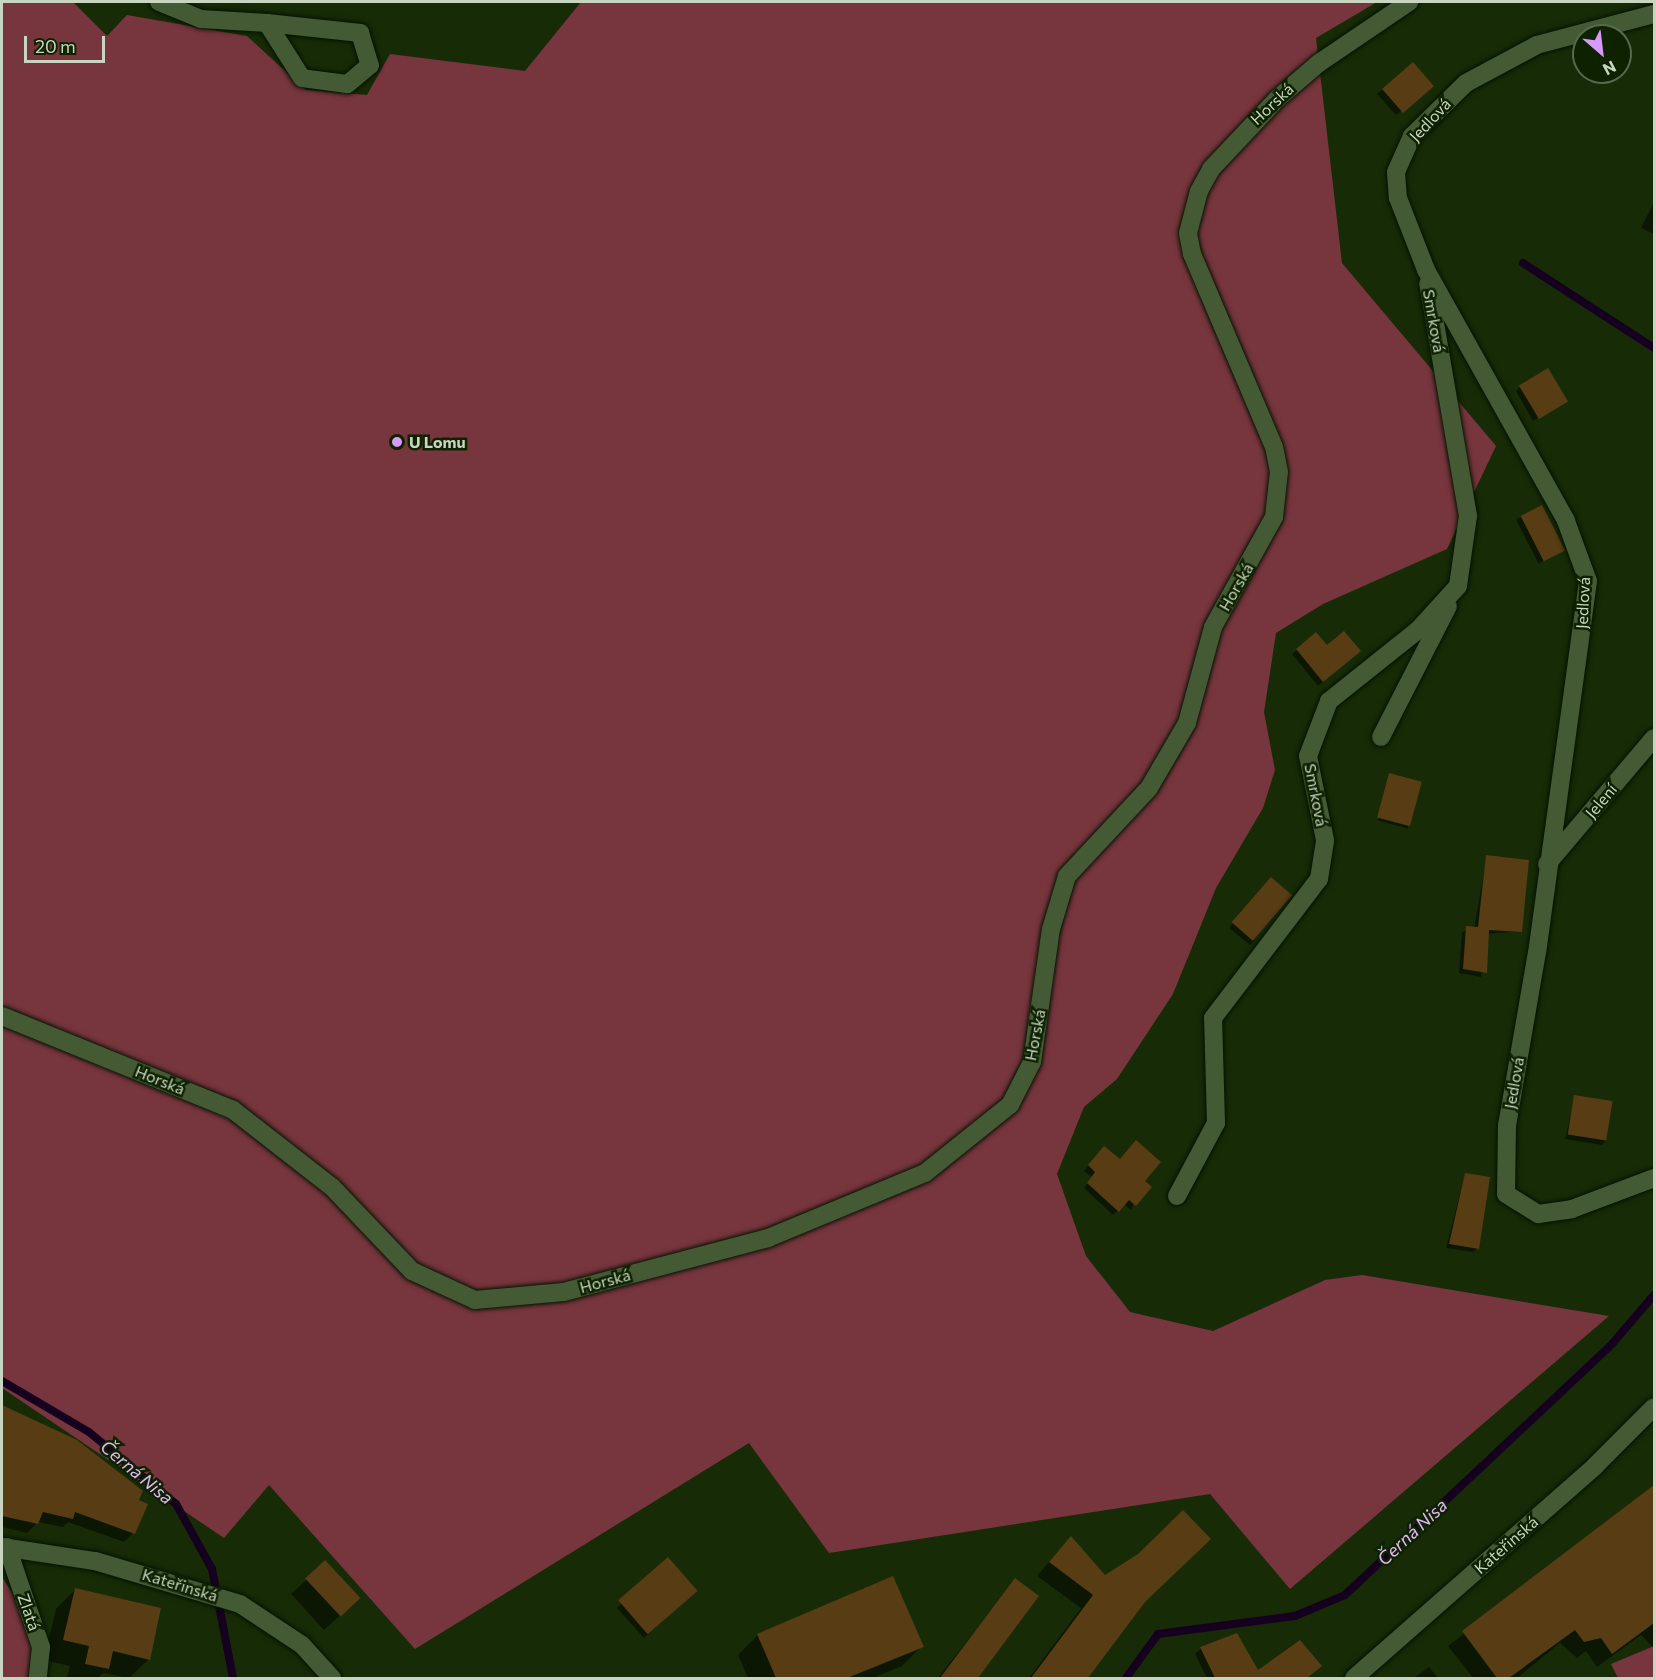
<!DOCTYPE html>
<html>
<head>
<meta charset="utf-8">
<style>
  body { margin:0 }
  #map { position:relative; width:1656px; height:1680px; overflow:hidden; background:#172c06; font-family:Commissioner,sans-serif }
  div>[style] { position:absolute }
  .forest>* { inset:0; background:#77353d }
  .shadow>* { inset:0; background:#0007; transform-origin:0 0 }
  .stream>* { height:8px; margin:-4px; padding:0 4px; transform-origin:4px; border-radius:4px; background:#15001f }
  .building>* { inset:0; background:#573c14; transform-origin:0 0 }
  .roads { filter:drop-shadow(0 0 2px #051300) drop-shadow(0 0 2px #051300) }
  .minor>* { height:18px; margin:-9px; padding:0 9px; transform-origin:9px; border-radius:9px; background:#435a34 }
  .dots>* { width:16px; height:16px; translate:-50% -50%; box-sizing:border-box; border:3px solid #0e2200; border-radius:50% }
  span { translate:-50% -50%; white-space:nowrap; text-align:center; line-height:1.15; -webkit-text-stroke:5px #0e2200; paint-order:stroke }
  .street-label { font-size:16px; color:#c8d6c1 }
  .poi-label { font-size:16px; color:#c8d6c1; font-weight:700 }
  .left { translate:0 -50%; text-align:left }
  .water-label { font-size:18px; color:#e0b6f6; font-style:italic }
  .frame { position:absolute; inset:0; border:3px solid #c8d6c1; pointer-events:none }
  .north { position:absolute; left:1572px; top:24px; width:60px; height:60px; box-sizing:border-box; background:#0e2200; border:2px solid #586a4d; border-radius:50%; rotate:152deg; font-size:16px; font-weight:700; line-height:24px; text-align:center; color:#c8d6c1 }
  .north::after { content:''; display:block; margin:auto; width:21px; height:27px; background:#d89af8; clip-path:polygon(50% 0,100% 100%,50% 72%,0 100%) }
  .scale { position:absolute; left:24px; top:36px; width:81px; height:27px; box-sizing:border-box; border:3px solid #c8d6c1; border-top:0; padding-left:8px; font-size:18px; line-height:21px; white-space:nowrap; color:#c8d6c1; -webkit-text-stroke:4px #0e2200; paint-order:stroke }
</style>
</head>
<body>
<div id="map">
  <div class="forest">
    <div style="clip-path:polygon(2px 2px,73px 2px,107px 36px,127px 15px,247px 36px,306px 90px,367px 95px,390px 54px,525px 71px,581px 2px,1377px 2px,1316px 38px,1342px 263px,1496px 446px,1447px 549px,1323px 604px,1276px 633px,1264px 712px,1275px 770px,1263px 808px,1216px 888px,1173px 994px,1117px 1079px,1084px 1107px,1057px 1174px,1086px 1256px,1130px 1312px,1213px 1331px,1325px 1280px,1362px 1275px,1609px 1316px,1290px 1589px,1210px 1494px,829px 1553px,749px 1443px,415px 1649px,269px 1485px,224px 1538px,2px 1388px)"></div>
    <div style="clip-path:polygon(2px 1577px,18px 1602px,34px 1649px,29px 1678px,2px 1678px)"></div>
    <div style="clip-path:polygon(1654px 1646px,1654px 1678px,1618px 1678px,1611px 1664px)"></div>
  </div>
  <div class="shadow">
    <div style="clip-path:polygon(1413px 64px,1427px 90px,1396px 115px,1377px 94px)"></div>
    <div style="clip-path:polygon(1654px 202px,1654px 234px,1641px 228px)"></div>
    <div style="clip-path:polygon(1520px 387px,1566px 401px,1533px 421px,1516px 391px)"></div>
    <div style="left:1541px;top:507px;width:49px;height:28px;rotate:63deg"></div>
    <div style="clip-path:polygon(1316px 634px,1326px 647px,1355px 655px,1318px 686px,1292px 654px)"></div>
    <div style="left:1390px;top:775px;width:31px;height:47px;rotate:15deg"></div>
    <div style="clip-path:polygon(1487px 856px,1520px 931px,1487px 934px,1481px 977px,1459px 973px,1462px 932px,1474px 928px)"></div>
    <div style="clip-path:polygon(1266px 884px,1254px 941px,1250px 945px,1229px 928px)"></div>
    <div style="clip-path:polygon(1575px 1097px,1606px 1140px,1602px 1145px,1565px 1139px)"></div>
    <div style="clip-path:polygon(1099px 1152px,1143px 1181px,1131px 1210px,1124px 1204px,1113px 1215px,1084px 1188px,1092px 1177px,1084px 1171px)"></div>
    <div style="clip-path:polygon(1465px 1174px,1478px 1248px,1473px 1252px,1446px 1248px)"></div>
    <div style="clip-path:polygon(2px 1407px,77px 1441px,133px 1533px,124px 1542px,68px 1522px,63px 1527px,38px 1522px,27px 1533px,2px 1527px)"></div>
    <div style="clip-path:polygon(1654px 1487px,1654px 1648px,1641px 1635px,1597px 1667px,1586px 1651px,1577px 1658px,1560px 1643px,1517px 1678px,1473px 1678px,1448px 1646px)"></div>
    <div style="clip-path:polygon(1058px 1551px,1142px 1603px,1086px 1678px,1029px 1678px,1081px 1608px,1037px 1576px)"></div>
    <div style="clip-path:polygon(668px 1559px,692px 1595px,644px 1638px,617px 1608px)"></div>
    <div style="clip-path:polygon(325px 1563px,343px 1613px,324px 1630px,291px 1594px)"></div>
    <div style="clip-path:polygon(1015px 1580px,1037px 1596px,977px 1678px,938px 1678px)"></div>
    <div style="clip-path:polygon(76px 1589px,149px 1659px,129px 1678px,103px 1673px,98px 1678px,67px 1678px,70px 1666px,44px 1660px,56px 1609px)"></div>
    <div style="clip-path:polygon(758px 1635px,922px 1646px,902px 1666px,872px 1678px,748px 1678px,738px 1655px)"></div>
    <div style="clip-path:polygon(1201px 1649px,1257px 1673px,1314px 1672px,1306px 1678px,1207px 1678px,1195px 1654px)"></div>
    <div style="clip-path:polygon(1429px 1667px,1438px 1678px,1414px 1678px)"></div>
  </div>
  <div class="stream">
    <div style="left:1523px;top:263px;width:156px;rotate:33deg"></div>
    <div style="left:2px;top:1381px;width:101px;rotate:30.4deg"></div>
    <div style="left:89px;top:1432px;width:113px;rotate:39.6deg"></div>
    <div style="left:176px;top:1504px;width:74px;rotate:61deg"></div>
    <div style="left:212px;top:1569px;width:111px;rotate:79.1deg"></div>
    <div style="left:1126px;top:1678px;width:54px;rotate:-54deg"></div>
    <div style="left:1158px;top:1634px;width:138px;rotate:-7.5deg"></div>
    <div style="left:1295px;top:1616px;width:54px;rotate:-22.8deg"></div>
    <div style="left:1345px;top:1595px;width:366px;rotate:-43.2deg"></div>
    <div style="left:1612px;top:1344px;width:65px;rotate:-49.4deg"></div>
  </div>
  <div class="building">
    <div style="left:1413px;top:62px;width:32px;height:41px;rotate:49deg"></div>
    <div style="left:1548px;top:368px;width:39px;height:34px;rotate:59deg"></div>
    <div style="left:1542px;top:505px;width:51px;height:24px;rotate:63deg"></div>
    <div style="clip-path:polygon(1344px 631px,1361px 651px,1323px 682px,1296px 649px,1316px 632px,1327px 645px)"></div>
    <div style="left:1389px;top:773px;width:34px;height:46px;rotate:15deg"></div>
    <div style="clip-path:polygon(1486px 855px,1529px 860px,1522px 932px,1489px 930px,1487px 973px,1463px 969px,1466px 926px,1478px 927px)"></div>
    <div style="left:1271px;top:877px;width:28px;height:60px;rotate:41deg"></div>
    <div style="left:1574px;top:1095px;width:39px;height:40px;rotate:9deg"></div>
    <div style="clip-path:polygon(1136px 1140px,1161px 1162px,1145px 1181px,1152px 1187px,1136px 1206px,1129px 1200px,1119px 1212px,1087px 1183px,1095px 1172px,1088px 1165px,1104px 1146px,1120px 1159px)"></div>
    <div style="clip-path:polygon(1465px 1173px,1490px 1177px,1479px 1249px,1449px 1244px)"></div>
    <div style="clip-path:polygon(2px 1405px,77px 1440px,143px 1491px,139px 1500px,148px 1504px,135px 1534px,75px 1512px,73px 1519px,43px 1512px,38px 1524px,2px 1516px)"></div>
    <div style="clip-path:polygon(1654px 1485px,1654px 1623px,1612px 1654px,1601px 1638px,1584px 1642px,1575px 1630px,1509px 1678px,1497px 1678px,1462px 1631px)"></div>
    <div style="clip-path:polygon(1183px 1510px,1211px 1539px,1145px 1602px,1088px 1678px,1031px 1678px,1093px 1595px,1049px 1562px,1071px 1536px,1105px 1575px,1138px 1554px)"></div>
    <div style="left:668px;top:1557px;width:45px;height:66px;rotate:49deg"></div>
    <div style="left:325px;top:1560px;width:52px;height:27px;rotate:47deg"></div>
    <div style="clip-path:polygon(893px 1576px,924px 1647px,847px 1678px,776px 1678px,757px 1634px)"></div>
    <div style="clip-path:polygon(1015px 1578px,1039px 1596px,978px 1678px,940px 1678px)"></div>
    <div style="clip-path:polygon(75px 1588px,161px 1608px,150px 1660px,113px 1651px,109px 1669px,85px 1664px,89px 1646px,63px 1640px)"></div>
    <div style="clip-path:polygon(1237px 1633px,1258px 1670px,1300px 1640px,1322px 1666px,1307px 1678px,1215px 1678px,1200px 1647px)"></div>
  </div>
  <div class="roads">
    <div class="minor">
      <div style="left:159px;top:2px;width:45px;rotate:22deg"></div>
      <div style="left:201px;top:19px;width:66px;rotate:3.5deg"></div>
      <div style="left:267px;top:23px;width:94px;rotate:6.1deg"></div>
      <div style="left:360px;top:33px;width:34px;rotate:73deg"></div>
      <div style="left:370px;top:65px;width:30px;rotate:140deg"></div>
      <div style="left:347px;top:84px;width:45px;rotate:-172.4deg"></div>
      <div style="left:302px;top:78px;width:65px;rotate:-122.5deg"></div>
      <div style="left:1654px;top:14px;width:121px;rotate:165.2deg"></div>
      <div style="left:1537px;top:45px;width:81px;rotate:151.8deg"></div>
      <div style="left:1466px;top:83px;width:76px;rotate:135.5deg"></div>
      <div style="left:1412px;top:136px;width:39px;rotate:114deg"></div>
      <div style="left:1396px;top:172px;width:26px;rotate:86deg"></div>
      <div style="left:1398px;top:198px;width:77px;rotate:68.7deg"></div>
      <div style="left:1426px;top:270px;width:287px;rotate:60.8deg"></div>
      <div style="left:1566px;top:521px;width:64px;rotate:69.9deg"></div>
      <div style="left:1588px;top:581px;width:374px;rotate:97.8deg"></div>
      <div style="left:1537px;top:952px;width:176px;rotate:99.8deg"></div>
      <div style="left:1507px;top:1125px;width:69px;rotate:90.8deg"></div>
      <div style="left:1506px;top:1194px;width:38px;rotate:32deg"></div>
      <div style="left:1538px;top:1214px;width:34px;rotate:-8deg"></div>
      <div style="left:1572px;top:1209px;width:88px;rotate:-20.7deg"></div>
      <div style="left:1381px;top:737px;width:147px;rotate:-62.9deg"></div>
      <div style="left:1547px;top:864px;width:165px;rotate:-49.7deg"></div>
      <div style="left:2px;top:1016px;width:249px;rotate:22.1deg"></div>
      <div style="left:233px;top:1110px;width:125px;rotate:37.9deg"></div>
      <div style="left:332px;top:1187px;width:116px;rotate:46.4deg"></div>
      <div style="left:412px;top:1271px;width:69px;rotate:24.7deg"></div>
      <div style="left:475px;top:1300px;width:89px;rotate:-5.1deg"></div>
      <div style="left:564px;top:1292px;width:211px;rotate:-14.8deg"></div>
      <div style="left:768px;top:1238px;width:170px;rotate:-22.5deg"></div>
      <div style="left:925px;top:1173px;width:109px;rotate:-38.7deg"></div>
      <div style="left:1010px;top:1105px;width:48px;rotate:-62.9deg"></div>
      <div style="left:1032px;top:1062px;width:134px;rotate:-81.9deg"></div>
      <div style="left:1051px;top:929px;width:55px;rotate:-73.2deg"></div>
      <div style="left:1067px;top:876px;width:120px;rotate:-47deg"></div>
      <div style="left:1149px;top:788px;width:75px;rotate:-59.7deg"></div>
      <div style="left:1187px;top:723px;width:99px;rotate:-74.8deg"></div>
      <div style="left:1213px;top:627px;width:126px;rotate:-61deg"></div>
      <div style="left:1274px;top:517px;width:45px;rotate:-83.7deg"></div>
      <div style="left:1279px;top:472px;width:25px;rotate:-101deg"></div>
      <div style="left:1274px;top:447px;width:210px;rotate:-113deg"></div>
      <div style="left:1192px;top:254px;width:21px;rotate:-101deg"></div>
      <div style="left:1188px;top:233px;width:43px;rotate:-75.3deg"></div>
      <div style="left:1199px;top:191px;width:25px;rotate:-61deg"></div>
      <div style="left:1211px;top:169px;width:96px;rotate:-46.7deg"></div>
      <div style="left:1277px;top:99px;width:55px;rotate:-40.6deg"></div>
      <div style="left:1319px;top:63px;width:109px;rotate:-34.1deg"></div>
      <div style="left:1177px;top:1196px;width:83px;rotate:-61.9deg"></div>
      <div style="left:1216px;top:1123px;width:105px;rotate:-91.6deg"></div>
      <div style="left:1213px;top:1018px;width:175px;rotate:-52.7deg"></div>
      <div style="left:1319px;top:879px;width:39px;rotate:-81deg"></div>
      <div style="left:1325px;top:840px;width:86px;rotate:-101.4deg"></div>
      <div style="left:1308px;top:756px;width:59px;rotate:-69.1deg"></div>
      <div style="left:1329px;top:701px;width:114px;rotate:-38.6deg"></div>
      <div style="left:1418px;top:630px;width:59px;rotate:-47.7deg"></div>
      <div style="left:1458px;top:586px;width:71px;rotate:-81.9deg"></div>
      <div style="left:1468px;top:516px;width:236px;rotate:-99.7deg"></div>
      <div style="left:2px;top:1547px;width:94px;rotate:8.6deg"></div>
      <div style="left:95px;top:1561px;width:151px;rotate:16.5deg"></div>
      <div style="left:240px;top:1604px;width:74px;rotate:33.5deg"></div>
      <div style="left:302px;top:1645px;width:45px;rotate:47.7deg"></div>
      <div style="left:7px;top:1547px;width:106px;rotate:71.2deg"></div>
      <div style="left:41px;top:1647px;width:31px;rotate:96deg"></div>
      <div style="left:1354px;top:1678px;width:321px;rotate:-41.3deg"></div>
      <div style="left:1595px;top:1466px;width:83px;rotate:-45deg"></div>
    </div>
  </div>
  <div class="dots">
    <div style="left:397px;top:442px;background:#d89af8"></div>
  </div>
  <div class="street-label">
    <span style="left:1272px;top:104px;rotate:-43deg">Horská</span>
    <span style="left:1430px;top:120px;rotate:-47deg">Jedlová</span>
    <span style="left:1434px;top:321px;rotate:80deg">Smrková</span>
    <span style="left:1236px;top:587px;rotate:-60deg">Horská</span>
    <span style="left:1583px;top:603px;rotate:-87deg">Jedlová</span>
    <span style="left:1316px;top:795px;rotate:79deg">Smrková</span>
    <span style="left:1601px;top:801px;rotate:-50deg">Jelení</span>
    <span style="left:1035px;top:1035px;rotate:-79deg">Horská</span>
    <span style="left:160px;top:1080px;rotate:22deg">Horská</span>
    <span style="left:1514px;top:1083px;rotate:-80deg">Jedlová</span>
    <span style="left:605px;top:1281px;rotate:-15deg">Horská</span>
    <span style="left:1506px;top:1545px;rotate:-41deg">Kateřinská</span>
    <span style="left:180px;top:1585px;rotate:17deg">Kateřinská</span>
    <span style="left:29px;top:1612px;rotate:71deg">Zlatá</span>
  </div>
  <div class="poi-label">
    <span class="left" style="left:409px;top:442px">U Lomu</span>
  </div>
  <div class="water-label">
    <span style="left:137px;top:1472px;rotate:40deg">Černá Nisa</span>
    <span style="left:1412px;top:1532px;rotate:-43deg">Černá Nisa</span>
  </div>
  <div class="frame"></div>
  <div class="north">N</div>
  <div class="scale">20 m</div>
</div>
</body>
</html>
